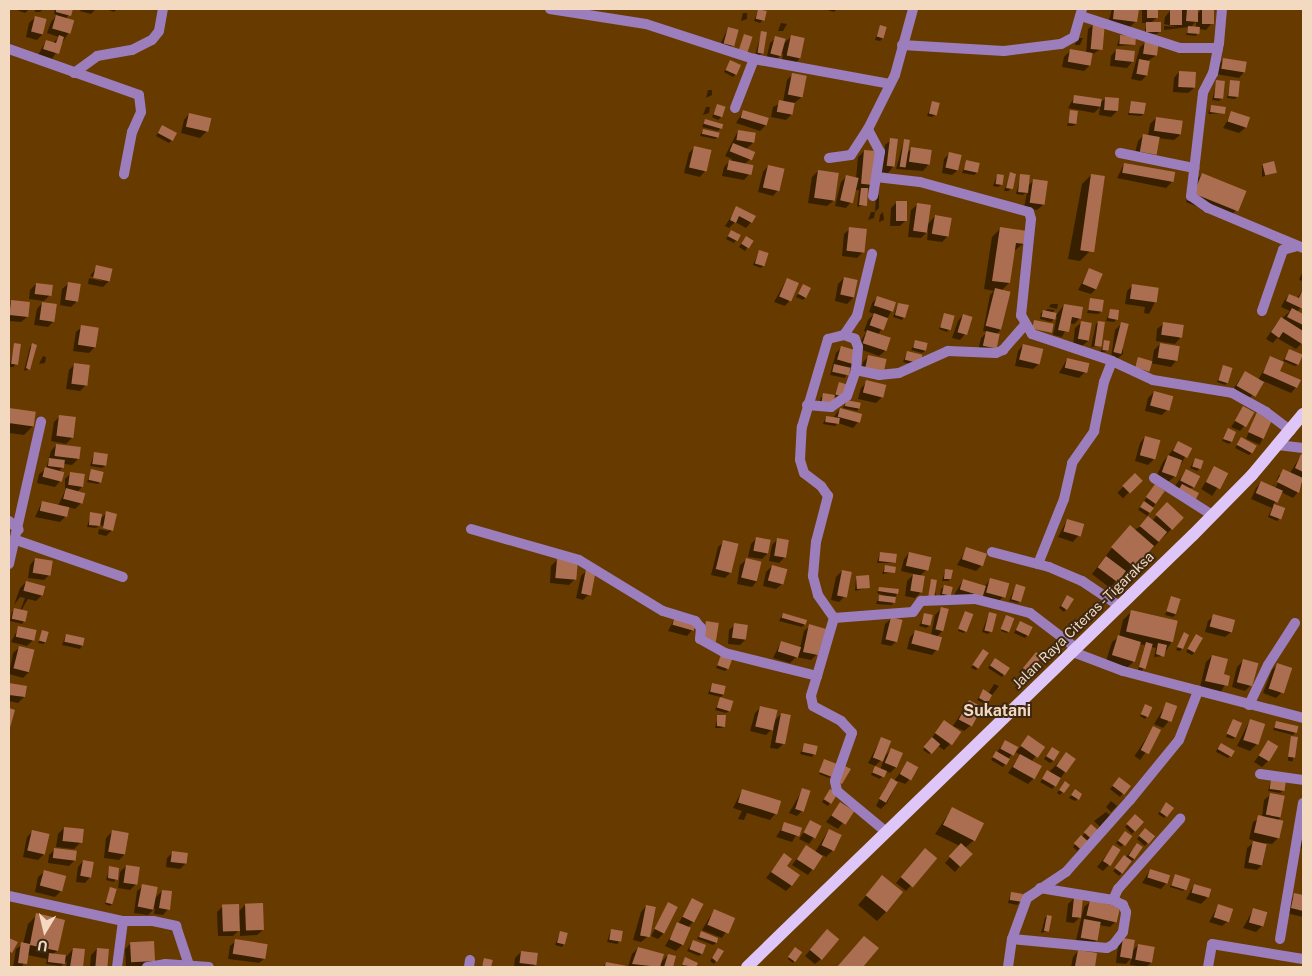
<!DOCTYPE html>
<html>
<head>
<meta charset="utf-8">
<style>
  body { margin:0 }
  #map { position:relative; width:1312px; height:976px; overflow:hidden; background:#673b00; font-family:"Public Sans",sans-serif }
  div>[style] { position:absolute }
  .shadow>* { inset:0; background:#0007; transform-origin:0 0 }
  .building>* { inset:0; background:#ac6e50; transform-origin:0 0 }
  .street>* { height:10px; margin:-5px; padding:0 5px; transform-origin:5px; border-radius:5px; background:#9c7ebc }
  .primary>* { height:12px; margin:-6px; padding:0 6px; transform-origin:6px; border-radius:6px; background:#dec7f8 }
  span { translate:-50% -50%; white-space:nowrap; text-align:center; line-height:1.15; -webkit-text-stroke:4px #3d2913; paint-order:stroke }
  .street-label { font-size:14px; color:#f3d9bf }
  .quarter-label { font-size:16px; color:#f3d9bf; font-weight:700 }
  .frame { position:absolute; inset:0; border:10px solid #f3d9bf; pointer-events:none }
  .north { position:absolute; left:20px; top:906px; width:50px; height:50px; -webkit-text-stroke:4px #3d2913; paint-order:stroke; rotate:189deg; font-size:14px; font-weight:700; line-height:20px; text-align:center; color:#f3d9bf }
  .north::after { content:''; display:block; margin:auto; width:18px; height:22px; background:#f3d9bf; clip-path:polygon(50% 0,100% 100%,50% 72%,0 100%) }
</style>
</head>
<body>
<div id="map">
  <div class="shadow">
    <div style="clip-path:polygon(14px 9px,29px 9px,25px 13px)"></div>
    <div style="clip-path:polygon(35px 9px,43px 9px,40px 12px,35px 12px)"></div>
    <div style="clip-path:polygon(55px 9px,72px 9px,66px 19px,69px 32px,52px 59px,38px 55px,46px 41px,53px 43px,59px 37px,47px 33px,51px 22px,57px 15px,54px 14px)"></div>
    <div style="clip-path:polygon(81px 9px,96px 9px,91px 14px,80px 11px)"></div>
    <div style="clip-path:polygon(106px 9px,117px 9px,114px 12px)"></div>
    <div style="clip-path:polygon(824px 9px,837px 9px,834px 12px)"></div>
    <div style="clip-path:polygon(1112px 9px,1137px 9px,1136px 21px,1130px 27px,1108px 24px)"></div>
    <div style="clip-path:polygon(1142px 9px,1157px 9px,1157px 17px,1151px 23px,1159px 32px,1157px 34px,1144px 34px,1147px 23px,1142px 23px)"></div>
    <div style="clip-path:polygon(evenodd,1182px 9px,1197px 9px,1197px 14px,1202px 9px,1212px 9px,1211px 24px,1206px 30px,1199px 29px,1196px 36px,1186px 35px,1189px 27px,1164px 30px,1164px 26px,1177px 27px,1164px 24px,1165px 17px,1170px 11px,1182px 12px,1182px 9px,1196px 21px,1196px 28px,1191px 27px,1196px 21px)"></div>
    <div style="clip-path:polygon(758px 10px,763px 20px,760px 23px,754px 21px)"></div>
    <div style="clip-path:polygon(743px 13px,747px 13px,747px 19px,741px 21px)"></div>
    <div style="clip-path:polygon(35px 18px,43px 34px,37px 40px,26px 37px,29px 23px)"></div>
    <div style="clip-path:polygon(781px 23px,787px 24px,783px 31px,778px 31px)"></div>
    <div style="clip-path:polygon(1094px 24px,1101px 49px,1091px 55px,1090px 65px,1084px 71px,1062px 67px,1064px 57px,1070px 51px,1086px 53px,1088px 29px)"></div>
    <div style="clip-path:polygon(880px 27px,883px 38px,880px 41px,875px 40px)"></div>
    <div style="clip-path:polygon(728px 28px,737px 31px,732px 46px,727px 51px,718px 49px)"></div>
    <div style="clip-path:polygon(762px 32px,762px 53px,759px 56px,755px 55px)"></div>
    <div style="clip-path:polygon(1120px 36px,1134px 45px,1117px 46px)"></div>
    <div style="clip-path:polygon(791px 37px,800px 58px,795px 64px,782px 61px,783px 53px,775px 61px,766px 60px,770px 43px,776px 38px,783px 44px)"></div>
    <div style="clip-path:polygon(1077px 38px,1083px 38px,1080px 45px,1075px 45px)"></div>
    <div style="clip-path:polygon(1146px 42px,1157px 55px,1149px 60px,1147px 75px,1141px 81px,1131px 79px,1140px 47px)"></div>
    <div style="clip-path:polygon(1116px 50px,1132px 62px,1127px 68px,1110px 66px,1111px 56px)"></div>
    <div style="clip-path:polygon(1224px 59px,1244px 72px,1239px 78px,1216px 74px,1218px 65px)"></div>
    <div style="clip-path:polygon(731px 62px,736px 74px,733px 77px,724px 72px)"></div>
    <div style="clip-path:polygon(1179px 72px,1194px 88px,1188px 93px,1173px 92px,1174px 78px)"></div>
    <div style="clip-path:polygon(793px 74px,802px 97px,794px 103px,792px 114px,786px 120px,771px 117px,773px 107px,783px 102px,787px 80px)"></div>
    <div style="clip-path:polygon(1217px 81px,1222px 98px,1219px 101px,1212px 100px)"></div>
    <div style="clip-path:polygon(1231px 81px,1238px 96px,1235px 99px,1227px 98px)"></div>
    <div style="clip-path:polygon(708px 90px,712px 90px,712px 95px,706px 98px)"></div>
    <div style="clip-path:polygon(1075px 96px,1100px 103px,1106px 98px,1117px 111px,1111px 117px,1099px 115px,1100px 107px,1094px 113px,1068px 108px)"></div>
    <div style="clip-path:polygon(1131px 102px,1143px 114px,1141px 116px,1128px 115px)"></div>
    <div style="clip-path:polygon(932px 103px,935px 115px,932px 117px,927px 116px)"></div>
    <div style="clip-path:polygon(718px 105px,721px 117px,718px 120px,712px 117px)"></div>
    <div style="clip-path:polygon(1211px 106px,1224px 113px,1208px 114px)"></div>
    <div style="clip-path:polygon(706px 107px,710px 107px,709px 113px,703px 115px)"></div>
    <div style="clip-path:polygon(743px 112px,767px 119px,766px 125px,760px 131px,736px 123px)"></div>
    <div style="clip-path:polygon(1071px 112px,1076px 124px,1073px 126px,1067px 126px)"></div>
    <div style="clip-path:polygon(1232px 113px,1245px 128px,1239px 133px,1223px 128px)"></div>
    <div style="clip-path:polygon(189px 114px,206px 132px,200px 138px,181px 133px,184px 120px)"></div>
    <div style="clip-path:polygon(1156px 118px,1180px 135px,1174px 140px,1158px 138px,1134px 157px,1138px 141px,1144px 135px,1148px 136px,1150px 124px)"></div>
    <div style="clip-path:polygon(705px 120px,721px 128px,718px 131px,702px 127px)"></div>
    <div style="clip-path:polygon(160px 129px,172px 140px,169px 143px,156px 136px)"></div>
    <div style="clip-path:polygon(703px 130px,718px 137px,715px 139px,700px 136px)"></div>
    <div style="clip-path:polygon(738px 131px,753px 143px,746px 149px,750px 159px,745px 164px,749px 174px,744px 180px,722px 176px,724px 167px,732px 159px,725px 156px)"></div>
    <div style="clip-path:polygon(891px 140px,897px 140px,893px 167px,888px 173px,882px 172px,885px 145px)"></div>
    <div style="clip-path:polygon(904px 140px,906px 154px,912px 148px,931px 151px,928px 165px,923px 171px,896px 169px)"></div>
    <div style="clip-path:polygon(695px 147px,705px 171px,700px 177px,684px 173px,689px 153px)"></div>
    <div style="clip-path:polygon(864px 151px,872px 185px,867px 190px,865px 205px,857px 207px,859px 190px,855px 190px,851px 202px,846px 208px,835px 206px,841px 182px,847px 176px,856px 179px,858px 157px)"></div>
    <div style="clip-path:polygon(950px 153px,958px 170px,952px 175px,942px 173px,944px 159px)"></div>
    <div style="clip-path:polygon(967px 161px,977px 173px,974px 175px,962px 173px)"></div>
    <div style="clip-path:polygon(1124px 164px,1172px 182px,1166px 188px,1117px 178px)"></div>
    <div style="clip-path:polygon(1262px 164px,1275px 172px,1262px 177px)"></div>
    <div style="clip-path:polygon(768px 166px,778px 190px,773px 196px,758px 192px,763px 172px)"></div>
    <div style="clip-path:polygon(818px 171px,833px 201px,827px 206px,808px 203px,812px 177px)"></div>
    <div style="clip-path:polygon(1010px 174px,1015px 175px,1009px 191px,1004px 191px)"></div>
    <div style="clip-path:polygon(1202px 174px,1244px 191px,1236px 210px,1228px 219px,1186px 202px,1193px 183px)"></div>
    <div style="clip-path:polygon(1021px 175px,1027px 187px,1034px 180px,1043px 205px,1037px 210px,1024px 208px,1027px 192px,1023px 195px,1016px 194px)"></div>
    <div style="clip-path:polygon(1091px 175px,1089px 252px,1080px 261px,1068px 259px,1082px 184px)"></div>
    <div style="clip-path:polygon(997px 176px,1001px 185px,998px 187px,993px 186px)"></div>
    <div style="clip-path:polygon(879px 194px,879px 208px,875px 212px,876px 197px)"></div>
    <div style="clip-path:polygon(897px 202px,905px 221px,900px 226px,890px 226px,891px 208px)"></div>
    <div style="clip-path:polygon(917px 205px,928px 224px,935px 216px,948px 236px,942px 242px,927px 240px,928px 231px,921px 238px,908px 237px,911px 210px)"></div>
    <div style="clip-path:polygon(737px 208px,751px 222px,746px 228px,735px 222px,729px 228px,725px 226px)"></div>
    <div style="clip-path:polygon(871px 212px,875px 212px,874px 218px,868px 220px)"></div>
    <div style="clip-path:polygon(883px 212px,884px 220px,879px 222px,880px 215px)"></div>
    <div style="clip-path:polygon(1001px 228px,1024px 243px,1013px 252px,1009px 283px,1001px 291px,1002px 328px,996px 335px,995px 348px,978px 351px,981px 338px,987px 332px,983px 331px,990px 295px,994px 291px,984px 289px,992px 237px)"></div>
    <div style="clip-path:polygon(850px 229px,863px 252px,857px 258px,842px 256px,844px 234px)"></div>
    <div style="clip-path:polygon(731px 232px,739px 236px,734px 243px,726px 239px)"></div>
    <div style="clip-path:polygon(744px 240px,747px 248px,745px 251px,739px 247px)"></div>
    <div style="clip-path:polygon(759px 252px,764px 265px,761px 268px,753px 265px)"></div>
    <div style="clip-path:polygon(97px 267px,109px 281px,103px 287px,88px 284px,89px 278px,106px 282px,90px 276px)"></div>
    <div style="clip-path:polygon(1089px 270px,1097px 288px,1091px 294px,1078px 290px)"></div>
    <div style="clip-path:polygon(1303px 271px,1303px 281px,1299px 280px)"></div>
    <div style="clip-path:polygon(844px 278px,853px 298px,847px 304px,835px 301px,838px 284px)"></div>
    <div style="clip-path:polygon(787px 279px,790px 300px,785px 306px,774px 302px)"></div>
    <div style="clip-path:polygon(36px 284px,50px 295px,44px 301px,29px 299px,30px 290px)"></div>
    <div style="clip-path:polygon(68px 284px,77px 301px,71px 307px,60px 305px,62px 289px)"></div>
    <div style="clip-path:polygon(1133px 285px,1155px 302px,1149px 314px,1144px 313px,1145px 307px,1125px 304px,1127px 291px)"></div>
    <div style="clip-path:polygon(803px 286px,805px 298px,803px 300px,796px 297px)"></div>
    <div style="clip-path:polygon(1303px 290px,1303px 305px,1297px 312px,1303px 315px,1301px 344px,1296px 349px,1277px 338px,1273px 343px,1266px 339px,1276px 324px,1290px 311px,1281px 307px,1284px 301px,1289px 295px,1297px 298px)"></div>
    <div style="clip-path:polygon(878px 297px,891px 312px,878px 335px,885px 351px,879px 356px,857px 348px,866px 332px,864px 331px,868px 320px,874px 314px,869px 312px,872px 303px)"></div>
    <div style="clip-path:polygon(1091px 300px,1101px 312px,1098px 314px,1087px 313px)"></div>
    <div style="clip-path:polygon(12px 301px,27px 317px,21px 322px,9px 321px,9px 304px)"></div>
    <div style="clip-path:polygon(42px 303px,54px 321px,48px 327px,34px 325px,37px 309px)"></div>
    <div style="clip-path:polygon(898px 304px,904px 317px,902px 320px,893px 317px)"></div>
    <div style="clip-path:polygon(1051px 304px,1058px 304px,1057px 309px,1049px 307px)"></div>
    <div style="clip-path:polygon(1064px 305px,1080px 318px,1074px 324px,1069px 323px,1062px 337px,1053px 335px,1057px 316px,1051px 322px,1040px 319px,1041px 313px,1048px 309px,1055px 310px,1052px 313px,1057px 314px)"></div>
    <div style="clip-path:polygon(1110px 310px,1117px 319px,1114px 322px,1106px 321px)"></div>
    <div style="clip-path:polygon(945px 314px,949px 329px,947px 332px,939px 329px)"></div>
    <div style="clip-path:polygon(963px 315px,965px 334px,960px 340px,952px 338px,958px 321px)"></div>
    <div style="clip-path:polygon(1099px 322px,1098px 346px,1091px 347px,1096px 324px)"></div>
    <div style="clip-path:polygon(1081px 323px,1088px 341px,1082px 346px,1073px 345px,1075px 328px)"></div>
    <div style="clip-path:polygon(1121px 324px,1123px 354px,1117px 359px,1111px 358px,1115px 330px)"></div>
    <div style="clip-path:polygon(1163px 324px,1180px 338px,1175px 344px,1156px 341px,1157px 329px)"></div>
    <div style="clip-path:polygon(82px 327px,95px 347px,89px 353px,73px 351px,76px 332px)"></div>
    <div style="clip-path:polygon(916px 341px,925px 351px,922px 353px,911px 350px)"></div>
    <div style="clip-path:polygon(1105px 341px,1109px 342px,1107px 351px,1100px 353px)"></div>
    <div style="clip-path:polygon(15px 344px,19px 345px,14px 367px,9px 367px)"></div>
    <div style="clip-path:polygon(1160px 344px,1179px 347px,1176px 361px,1171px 367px,1150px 363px,1142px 377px,1130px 374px,1139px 358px,1152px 362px,1154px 350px)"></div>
    <div style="clip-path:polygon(32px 345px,29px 369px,24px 371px,30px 347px)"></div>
    <div style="clip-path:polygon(1023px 345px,1039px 364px,1033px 369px,1015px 366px,1018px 351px)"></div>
    <div style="clip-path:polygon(842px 347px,853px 363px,845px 378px,830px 375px,836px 353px)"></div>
    <div style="clip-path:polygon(1289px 350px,1298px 364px,1295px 366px,1283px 361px,1279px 372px,1296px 387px,1291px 393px,1263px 381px,1247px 402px,1231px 392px,1245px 372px,1258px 380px,1271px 358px,1282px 363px)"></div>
    <div style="clip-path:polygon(907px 352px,917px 366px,903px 362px)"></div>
    <div style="clip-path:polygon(43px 356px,46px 357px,45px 363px,39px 364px)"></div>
    <div style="clip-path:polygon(869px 356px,886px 360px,860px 375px,863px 362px)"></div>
    <div style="clip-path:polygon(1067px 359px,1085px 372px,1079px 378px,1059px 373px)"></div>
    <div style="clip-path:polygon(75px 364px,86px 385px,80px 391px,66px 389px,69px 370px)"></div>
    <div style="clip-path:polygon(1223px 367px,1227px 383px,1225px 385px,1217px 382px)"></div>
    <div style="clip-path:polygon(867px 382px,884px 386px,882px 397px,876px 403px,858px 399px,861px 388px)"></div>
    <div style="clip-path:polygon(839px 383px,842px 398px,833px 396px,819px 405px,821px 397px,834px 396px)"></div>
    <div style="clip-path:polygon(1154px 392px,1168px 409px,1162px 415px,1145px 411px,1148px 398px)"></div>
    <div style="clip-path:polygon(846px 402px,859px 408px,857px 411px,843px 408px)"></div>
    <div style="clip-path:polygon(1244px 408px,1245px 425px,1240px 431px,1231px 427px)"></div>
    <div style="clip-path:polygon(840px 409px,858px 422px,853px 428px,838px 423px,835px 426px,823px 424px,826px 417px,833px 418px)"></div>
    <div style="clip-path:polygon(9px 410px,35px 413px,33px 426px,24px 435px,9px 433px)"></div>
    <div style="left:1257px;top:413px;width:15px;height:28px;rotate:23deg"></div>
    <div style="clip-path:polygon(60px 416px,72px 438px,66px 444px,51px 441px,54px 422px)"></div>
    <div style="clip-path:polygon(1228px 430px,1231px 442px,1229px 444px,1222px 441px)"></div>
    <div style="clip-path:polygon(1145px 437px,1154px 459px,1148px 465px,1135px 461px,1140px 443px)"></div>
    <div style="clip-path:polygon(1241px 439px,1252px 453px,1249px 455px,1235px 448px)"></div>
    <div style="clip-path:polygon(1178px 443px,1185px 457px,1174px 477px,1168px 482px,1156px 477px,1163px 462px)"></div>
    <div style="clip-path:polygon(56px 445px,78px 459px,72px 465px,64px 464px,59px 472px,60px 481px,55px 487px,37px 483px,39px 474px,46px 469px,51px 451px)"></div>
    <div style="clip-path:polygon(94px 454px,105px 466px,102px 468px,90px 466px)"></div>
    <div style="clip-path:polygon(evenodd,1301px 455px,1303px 482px,1298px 492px,1293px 498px,1281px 492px,1273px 505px,1283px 508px,1280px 518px,1277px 521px,1268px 517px,1272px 508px,1251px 499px,1256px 488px,1262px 482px,1272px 487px,1284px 470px,1290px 473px,1301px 455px,1279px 475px,1282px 475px,1275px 488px,1273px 487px,1279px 475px)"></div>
    <div style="clip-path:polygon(1195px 459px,1200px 468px,1197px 471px,1190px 468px)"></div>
    <div style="left:1215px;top:467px;width:13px;height:26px;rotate:32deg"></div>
    <div style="clip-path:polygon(1186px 470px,1194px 487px,1177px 493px,1175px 486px)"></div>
    <div style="clip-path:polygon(91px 471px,100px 482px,98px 484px,87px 482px)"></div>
    <div style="clip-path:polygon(70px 474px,82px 487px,77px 492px,81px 503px,75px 509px,68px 507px,65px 517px,60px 522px,35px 517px,42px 502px,58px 506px,65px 491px,65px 479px)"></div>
    <div style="left:1135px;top:475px;width:8px;height:25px;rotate:45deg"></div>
    <div style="left:1155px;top:485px;width:11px;height:30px;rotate:34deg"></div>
    <div style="clip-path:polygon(1167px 504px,1182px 518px,1126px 576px,1123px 573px,1110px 588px,1092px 574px,1121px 536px,1152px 521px)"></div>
    <div style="clip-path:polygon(107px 513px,112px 530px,106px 536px,98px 534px,99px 529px,109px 531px,109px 528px,100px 525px,96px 528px,87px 527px,91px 514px,99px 520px)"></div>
    <div style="clip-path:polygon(1067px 520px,1078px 536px,1073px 542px,1058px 537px)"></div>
    <div style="clip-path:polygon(756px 539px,767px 554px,762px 559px,748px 557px,751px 544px)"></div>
    <div style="clip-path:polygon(778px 539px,785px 557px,779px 563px,769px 561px,772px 545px)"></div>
    <div style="clip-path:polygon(724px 542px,731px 572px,725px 578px,711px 575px,718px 547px)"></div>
    <div style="clip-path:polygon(967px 548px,982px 565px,976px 571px,957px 565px)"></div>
    <div style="clip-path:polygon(880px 553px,895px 563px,877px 563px)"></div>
    <div style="clip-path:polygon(909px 553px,926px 570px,919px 577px,921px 592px,915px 598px,905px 596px,907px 581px,914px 574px,901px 571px,904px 559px)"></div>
    <div style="clip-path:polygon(35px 559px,50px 574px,44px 580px,28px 578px,30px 565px)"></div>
    <div style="clip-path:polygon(557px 560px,575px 579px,569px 585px,550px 583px,551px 566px)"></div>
    <div style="clip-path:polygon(746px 560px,757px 581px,752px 587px,737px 584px,740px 565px)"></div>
    <div style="clip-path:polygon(772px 566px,782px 584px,776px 589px,763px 586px,766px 572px)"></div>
    <div style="clip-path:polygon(885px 567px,894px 572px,882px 574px)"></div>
    <div style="clip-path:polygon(587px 570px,589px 594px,583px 600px,576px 598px,581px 576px)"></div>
    <div style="clip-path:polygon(842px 571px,845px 596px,839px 602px,831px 600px,836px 577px)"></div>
    <div style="clip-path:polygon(945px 571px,950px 579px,948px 581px,942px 581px)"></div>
    <div style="clip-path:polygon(856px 578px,869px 587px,855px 591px)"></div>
    <div style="clip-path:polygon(991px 579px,1004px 596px,998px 602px,975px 602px,954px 595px,963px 580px,984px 587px)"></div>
    <div style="clip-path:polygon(932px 581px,936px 595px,929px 598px,930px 583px)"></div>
    <div style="clip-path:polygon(26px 582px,42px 595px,36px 601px,28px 599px,21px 611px,24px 621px,22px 624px,10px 621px,12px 612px,20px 611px,25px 598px,20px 597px,14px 605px,20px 588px)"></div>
    <div style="clip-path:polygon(1016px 586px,1021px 601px,1018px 603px,1009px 601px)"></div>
    <div style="clip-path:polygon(944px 587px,950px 595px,940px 597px,941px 589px)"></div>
    <div style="clip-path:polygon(879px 588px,897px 593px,892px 605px,876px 604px,879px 596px,889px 597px,877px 593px)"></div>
    <div style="clip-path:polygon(1172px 598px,1176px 614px,1173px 617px,1165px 615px)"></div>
    <div style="clip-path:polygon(1065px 599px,1066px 609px,1064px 612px,1059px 608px)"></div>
    <div style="clip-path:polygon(941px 609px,943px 630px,937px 637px,937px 649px,932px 655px,907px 649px,910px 637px,915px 632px,931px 635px,935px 615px)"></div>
    <div style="clip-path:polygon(1131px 612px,1176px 622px,1172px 641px,1163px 656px,1154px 657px,1156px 648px,1151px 647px,1142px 671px,1138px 670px,1145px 645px,1139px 644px,1133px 662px,1127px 668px,1106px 661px,1112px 642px,1119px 637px,1123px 620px)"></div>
    <div style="clip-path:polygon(965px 613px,972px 615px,964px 633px,958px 631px)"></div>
    <div style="clip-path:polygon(989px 613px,990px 632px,988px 634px,982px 632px)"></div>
    <div style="clip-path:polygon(783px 614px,806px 620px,804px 625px,802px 627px,779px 621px)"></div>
    <div style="clip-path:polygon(925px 614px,929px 626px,926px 628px,919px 626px)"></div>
    <div style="clip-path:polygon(1214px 616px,1231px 632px,1225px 637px,1205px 632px,1208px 621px)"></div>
    <div style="clip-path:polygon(1007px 617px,1009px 630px,1007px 633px,1001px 631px)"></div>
    <div style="clip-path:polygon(675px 618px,692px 630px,687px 636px,668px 631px)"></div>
    <div style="clip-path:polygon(891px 619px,897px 641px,891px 646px,881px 644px,885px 624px)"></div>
    <div style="clip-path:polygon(1020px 622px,1027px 636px,1025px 638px,1014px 633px)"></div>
    <div style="clip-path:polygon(735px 625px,746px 639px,740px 645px,728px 644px,729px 630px)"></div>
    <div style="clip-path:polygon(810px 626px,817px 654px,811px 660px,796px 657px,790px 663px,773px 658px,781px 642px,800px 648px,804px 631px)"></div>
    <div style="clip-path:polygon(19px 627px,33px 640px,27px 646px,11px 642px)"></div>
    <div style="clip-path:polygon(43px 632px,46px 642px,43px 644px,38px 643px)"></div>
    <div style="clip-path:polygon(1184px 634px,1182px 649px,1180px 651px,1176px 650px)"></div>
    <div style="clip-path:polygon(66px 635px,82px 646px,80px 649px,62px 645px)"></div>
    <div style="clip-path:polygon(1196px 636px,1194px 653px,1192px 655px,1186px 652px)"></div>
    <div style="clip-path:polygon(19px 648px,34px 651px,29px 672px,23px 678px,9px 674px,13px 653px)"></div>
    <div style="clip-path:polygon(983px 650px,978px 668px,976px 670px,971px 668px)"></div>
    <div style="clip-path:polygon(722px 654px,728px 668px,725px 671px,716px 668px)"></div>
    <div style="left:1036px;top:654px;width:5px;height:23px;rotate:37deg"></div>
    <div style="clip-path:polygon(1212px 656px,1223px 675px,1229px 677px,1221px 692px,1200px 687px,1206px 662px)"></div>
    <div style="clip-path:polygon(1243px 661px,1251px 685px,1245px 691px,1232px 687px,1237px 667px)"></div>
    <div style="clip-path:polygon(992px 662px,1008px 669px,1002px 677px,988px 668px)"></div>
    <div style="clip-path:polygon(1277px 665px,1282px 692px,1276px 698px,1263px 693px,1272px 670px)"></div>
    <div style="clip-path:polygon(712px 684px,724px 694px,721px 697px,708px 694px)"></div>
    <div style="clip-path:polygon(994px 684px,999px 686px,985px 704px,977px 700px,983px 691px,988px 694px)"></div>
    <div style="clip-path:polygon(9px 685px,25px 687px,24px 697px,18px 703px,9px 701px)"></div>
    <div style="clip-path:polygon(721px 698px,729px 711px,726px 713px,715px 710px)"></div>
    <div style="clip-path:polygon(969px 701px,970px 726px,964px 731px,953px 726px)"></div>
    <div style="clip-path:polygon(1167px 703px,1168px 722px,1163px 728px,1154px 724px)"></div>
    <div style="clip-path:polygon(1146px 706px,1147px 716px,1145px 719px,1140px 716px)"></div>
    <div style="clip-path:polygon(761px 707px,773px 722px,781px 714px,784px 743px,778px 749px,770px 748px,774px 727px,766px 735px,750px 731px,755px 713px)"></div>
    <div style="clip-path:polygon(718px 717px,724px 726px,722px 728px,715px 728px)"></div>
    <div style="clip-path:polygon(1250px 720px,1256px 745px,1250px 751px,1237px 746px)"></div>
    <div style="clip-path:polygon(1233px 721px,1236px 737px,1233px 739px,1226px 737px)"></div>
    <div style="clip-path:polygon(1277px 722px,1295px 733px,1293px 735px,1273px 730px)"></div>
    <div style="left:1154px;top:727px;width:7px;height:35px;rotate:34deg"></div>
    <div style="clip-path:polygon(939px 728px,950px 744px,944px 750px,937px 745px,929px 754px,923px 750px)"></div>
    <div style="clip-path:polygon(1029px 737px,1043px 747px,1031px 762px,1034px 778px,1028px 784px,1008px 773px,1020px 755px,1016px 752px)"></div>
    <div style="left:1292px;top:738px;width:5px;height:23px;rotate:11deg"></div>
    <div style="clip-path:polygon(881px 739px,882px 759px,892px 749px,896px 767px,890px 773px,886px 771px,880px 779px,871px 775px,873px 770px,880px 770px,885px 756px,875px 766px,868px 763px)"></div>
    <div style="clip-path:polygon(1269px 742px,1268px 761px,1262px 767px,1254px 762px)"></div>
    <div style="clip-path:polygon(805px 744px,817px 747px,812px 757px,800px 754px)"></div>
    <div style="clip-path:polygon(1003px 744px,1016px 748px,1003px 767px,991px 760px)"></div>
    <div style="clip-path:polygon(1218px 747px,1230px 756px,1228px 758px,1216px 752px)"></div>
    <div style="clip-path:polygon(1050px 751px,1053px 761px,1050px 763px,1044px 759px)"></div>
    <div style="clip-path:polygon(1066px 754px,1065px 772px,1054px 787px,1052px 789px,1040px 782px)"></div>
    <div style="clip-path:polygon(825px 761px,831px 775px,829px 778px,819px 774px)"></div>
    <div style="clip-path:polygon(907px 763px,910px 779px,905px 784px,898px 781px,887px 803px,881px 809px,876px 806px,886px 786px,894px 781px)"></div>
    <div style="clip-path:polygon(1271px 780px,1283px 791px,1280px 793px,1268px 791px)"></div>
    <div style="clip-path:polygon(1117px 781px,1129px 786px,1120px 797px,1110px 789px)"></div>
    <div style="clip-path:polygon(1063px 785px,1069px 785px,1060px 795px,1057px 793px)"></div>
    <div style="clip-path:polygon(803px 789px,802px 811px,797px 816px,789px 813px)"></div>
    <div style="clip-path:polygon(742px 790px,775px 814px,770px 820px,747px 813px,744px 820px,738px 819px,742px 811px,733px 808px)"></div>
    <div style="clip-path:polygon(1075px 790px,1078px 799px,1075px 801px,1069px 798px)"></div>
    <div style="clip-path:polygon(828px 793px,836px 794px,828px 806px,822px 802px)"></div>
    <div style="clip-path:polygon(1270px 795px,1281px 817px,1277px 821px,1278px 838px,1272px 844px,1266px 843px,1263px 864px,1257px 870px,1244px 868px,1247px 848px,1253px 843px,1263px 844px,1249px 839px,1253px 822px,1262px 817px,1264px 800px)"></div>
    <div style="clip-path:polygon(1111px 801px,1117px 806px,1111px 812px,1106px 807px)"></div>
    <div style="clip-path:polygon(840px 804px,852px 811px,838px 829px,826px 822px)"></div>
    <div style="clip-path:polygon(1164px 806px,1166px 816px,1164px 818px,1158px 814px)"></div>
    <div style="clip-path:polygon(952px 809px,974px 840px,965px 848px,960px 866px,955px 872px,945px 863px,960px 846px,935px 834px)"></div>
    <div style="clip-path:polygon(1106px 812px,1110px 815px,1100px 827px,1094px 821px)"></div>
    <div style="clip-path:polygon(1136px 816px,1142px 822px,1132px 834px,1125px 827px)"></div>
    <div style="clip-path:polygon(811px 822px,821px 827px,809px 844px,799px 839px)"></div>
    <div style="clip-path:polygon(785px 823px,800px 829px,792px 842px,776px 837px)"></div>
    <div style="clip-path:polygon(1091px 826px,1090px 837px,1077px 851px,1073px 847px)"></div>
    <div style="clip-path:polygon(64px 828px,80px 843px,74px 849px,56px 847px,58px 834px)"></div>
    <div style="clip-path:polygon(1303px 828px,1303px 849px,1298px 848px)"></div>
    <div style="clip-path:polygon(829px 830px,832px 851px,826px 857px,823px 855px,808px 875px,792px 865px,806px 846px,815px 852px)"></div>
    <div style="clip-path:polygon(33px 831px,44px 854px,38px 860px,23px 857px,27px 837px)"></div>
    <div style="clip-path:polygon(112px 832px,125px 854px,119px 860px,104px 858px,106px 838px)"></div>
    <div style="clip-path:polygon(1125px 832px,1130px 837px,1121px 847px,1116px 843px)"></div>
    <div style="clip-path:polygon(1143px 832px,1147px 843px,1145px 846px,1137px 839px)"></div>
    <div style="clip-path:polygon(1113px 847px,1108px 866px,1103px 871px,1097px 867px)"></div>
    <div style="clip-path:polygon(1135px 847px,1134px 859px,1119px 876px,1113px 871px)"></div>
    <div style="clip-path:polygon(55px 849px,75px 860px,69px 866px,48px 863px,49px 855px)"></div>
    <div style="clip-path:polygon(173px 852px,186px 863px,180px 869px,166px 867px,167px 858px)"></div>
    <div style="clip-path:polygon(784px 855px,791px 886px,786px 891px,766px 878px)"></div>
    <div style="clip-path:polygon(919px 855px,935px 858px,906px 891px,896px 883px)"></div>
    <div style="clip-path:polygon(83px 861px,90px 877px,85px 883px,76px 882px,78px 867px)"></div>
    <div style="clip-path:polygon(126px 866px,136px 884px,130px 890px,118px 888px,120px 872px)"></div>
    <div style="clip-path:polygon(110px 868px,116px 879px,114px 882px,106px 880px)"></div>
    <div style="clip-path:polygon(1150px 870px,1166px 883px,1161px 889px,1142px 883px)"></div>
    <div style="clip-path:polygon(44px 872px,64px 876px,61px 891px,55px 897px,35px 892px,38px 877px)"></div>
    <div style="clip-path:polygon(1175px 876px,1185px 889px,1183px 891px,1170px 887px)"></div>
    <div style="clip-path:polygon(882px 877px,886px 912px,877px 921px,858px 905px)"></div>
    <div style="clip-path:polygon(1194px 885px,1207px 898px,1201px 904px,1186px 899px)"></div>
    <div style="clip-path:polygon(143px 886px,155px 898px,162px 891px,168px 909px,163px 915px,154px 914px,155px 908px,148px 915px,134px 913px,137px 891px)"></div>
    <div style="clip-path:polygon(110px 889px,113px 903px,110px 906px,105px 904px)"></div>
    <div style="clip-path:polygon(1011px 893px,1020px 902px,1017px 905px,1008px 903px)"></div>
    <div style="clip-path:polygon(1295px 895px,1303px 897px,1303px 917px,1286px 913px,1289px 901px)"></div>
    <div style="clip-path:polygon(1074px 898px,1079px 918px,1074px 923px,1066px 922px,1068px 904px)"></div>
    <div style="clip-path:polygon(693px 899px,693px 922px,687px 928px,682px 945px,676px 951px,665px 946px)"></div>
    <div style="clip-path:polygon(1090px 902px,1116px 921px,1110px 927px,1099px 925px,1096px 941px,1090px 947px,1075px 944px,1084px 907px)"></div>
    <div style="clip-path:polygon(668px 904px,664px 933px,658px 939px,651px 936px)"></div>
    <div style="clip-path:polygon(245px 905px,263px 930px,257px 935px,240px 936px,240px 929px,233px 936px,218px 936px,217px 912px,223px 906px,238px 912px)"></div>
    <div style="clip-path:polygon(646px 906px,647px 937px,641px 942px,633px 940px,641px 912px)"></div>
    <div style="clip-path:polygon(1218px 906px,1228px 921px,1222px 926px,1209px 922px)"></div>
    <div style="clip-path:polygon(714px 910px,734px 918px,722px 938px,702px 930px)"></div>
    <div style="clip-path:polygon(1253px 910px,1262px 926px,1256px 932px,1243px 928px)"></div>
    <div style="clip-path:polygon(37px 915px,57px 951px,53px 954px,67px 956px,73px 949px,84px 951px,81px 967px,66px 967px,67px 961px,61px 966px,46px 964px,47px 959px,27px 955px,22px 967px,13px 967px,16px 949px,23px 944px,28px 924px)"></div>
    <div style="clip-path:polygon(1047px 916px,1047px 931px,1041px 933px,1045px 918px)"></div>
    <div style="clip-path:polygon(611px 930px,620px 941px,617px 944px,607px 942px)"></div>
    <div style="clip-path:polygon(560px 933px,564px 944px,562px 947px,555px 945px)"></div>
    <div style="clip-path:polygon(701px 933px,717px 939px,716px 943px,713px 945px,697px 939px)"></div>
    <div style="clip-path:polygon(822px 936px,821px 959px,815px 964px,805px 956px)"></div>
    <div style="clip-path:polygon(1124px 940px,1132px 951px,1138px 945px,1152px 962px,1146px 967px,1130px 965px,1131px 958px,1126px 964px,1116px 963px,1118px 945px)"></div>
    <div style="clip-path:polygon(236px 941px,265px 958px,259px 963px,228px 959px,230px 946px)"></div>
    <div style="clip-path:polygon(693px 941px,702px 953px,699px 956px,687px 951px)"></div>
    <div style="clip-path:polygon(131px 943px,154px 961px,148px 966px,126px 967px,125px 949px)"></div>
    <div style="clip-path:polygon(638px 948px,660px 963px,668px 955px,675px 957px,672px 967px,628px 967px,632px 954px)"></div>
    <div style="clip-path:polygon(97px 949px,108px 951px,105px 967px,90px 967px,91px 955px)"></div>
    <div style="clip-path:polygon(793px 951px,795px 960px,793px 963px,788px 959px)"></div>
    <div style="clip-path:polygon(1078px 951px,1095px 954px,1093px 967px,1071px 967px,1073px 957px)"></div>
    <div style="clip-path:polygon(521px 952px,535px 965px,532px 967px,514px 967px,515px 958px)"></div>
    <div style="clip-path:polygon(716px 952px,716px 961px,714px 964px,710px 961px)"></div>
    <div style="clip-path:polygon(685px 959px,696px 963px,695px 967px,681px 967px)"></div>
    <div style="clip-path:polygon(485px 960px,491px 961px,490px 967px,481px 967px)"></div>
    <div style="clip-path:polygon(606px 963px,624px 967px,603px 967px)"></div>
  </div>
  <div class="building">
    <div style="clip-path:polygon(56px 9px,73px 9px,71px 16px,56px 12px)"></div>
    <div style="left:758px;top:9px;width:9px;height:10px;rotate:13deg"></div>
    <div style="clip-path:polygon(1114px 9px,1139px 9px,1137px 22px,1113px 19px)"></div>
    <div style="left:1147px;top:9px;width:11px;height:9px"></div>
    <div style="clip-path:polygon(1187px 9px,1198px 9px,1198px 22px,1186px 21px)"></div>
    <div style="left:1202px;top:9px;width:12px;height:15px"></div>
    <div style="left:1170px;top:10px;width:12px;height:15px"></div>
    <div style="left:56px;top:15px;width:19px;height:14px;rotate:16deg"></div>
    <div style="left:35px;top:16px;width:12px;height:16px;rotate:14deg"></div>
    <div style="left:1093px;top:22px;width:12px;height:27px;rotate:5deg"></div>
    <div style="left:1146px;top:22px;width:15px;height:10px"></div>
    <div style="left:880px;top:25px;width:7px;height:12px;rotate:16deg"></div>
    <div style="left:1188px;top:26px;width:12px;height:7px;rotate:5deg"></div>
    <div style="left:728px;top:27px;width:11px;height:17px;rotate:15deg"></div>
    <div style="left:761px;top:31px;width:6px;height:22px;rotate:9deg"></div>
    <div style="left:744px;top:34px;width:9px;height:17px;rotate:18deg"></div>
    <div style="clip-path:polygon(59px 35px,64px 37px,59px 54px,43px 49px,46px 40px,56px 43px)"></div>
    <div style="left:791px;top:35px;width:14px;height:21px;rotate:12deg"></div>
    <div style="left:1120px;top:35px;width:16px;height:9px;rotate:4deg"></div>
    <div style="left:775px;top:36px;width:11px;height:18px;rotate:15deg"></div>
    <div style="left:1145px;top:40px;width:14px;height:14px;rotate:8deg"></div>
    <div style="left:1070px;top:49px;width:23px;height:13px;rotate:10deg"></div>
    <div style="left:1116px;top:49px;width:19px;height:11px;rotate:6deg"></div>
    <div style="left:1223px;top:58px;width:24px;height:11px;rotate:9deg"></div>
    <div style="left:1139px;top:59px;width:11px;height:15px;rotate:10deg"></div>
    <div style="left:730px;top:60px;width:12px;height:11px;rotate:24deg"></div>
    <div style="left:1179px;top:71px;width:17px;height:16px;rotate:3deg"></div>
    <div style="left:792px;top:73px;width:15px;height:22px;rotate:11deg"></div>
    <div style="left:1216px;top:80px;width:9px;height:18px;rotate:6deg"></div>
    <div style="left:1230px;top:80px;width:10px;height:16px;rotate:6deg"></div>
    <div style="left:1074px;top:95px;width:28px;height:8px;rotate:8deg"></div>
    <div style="left:1105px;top:97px;width:14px;height:13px;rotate:4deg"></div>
    <div style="left:779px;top:100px;width:16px;height:12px;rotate:11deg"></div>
    <div style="left:932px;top:101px;width:8px;height:13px;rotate:14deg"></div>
    <div style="clip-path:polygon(1131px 101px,1146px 103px,1144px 114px,1129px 113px)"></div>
    <div style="left:717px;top:104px;width:9px;height:11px;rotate:18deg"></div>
    <div style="left:1211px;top:105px;width:15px;height:7px;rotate:8deg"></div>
    <div style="left:743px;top:110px;width:27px;height:8px;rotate:17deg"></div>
    <div style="left:1070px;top:110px;width:8px;height:13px;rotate:7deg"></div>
    <div style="left:1231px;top:111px;width:20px;height:11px;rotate:18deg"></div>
    <div style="left:189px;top:113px;width:23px;height:14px;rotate:13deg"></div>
    <div style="left:1156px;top:117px;width:27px;height:14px;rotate:8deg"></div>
    <div style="left:705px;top:119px;width:19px;height:5px;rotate:16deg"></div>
    <div style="left:162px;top:125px;width:17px;height:9px;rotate:28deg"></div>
    <div style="left:703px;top:129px;width:17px;height:5px;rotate:13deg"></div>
    <div style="left:738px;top:130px;width:18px;height:10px;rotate:9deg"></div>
    <div style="left:1143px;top:134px;width:17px;height:18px;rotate:10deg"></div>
    <div style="left:890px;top:138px;width:8px;height:28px;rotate:7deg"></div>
    <div style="left:904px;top:139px;width:6px;height:28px;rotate:9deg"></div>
    <div style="left:733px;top:143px;width:24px;height:9px;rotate:22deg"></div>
    <div style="left:694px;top:146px;width:18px;height:22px;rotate:13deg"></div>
    <div style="left:911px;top:147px;width:21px;height:15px;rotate:8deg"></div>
    <div style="left:864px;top:150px;width:12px;height:34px;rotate:5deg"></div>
    <div style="left:949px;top:152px;width:13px;height:16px;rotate:13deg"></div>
    <div style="left:729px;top:160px;width:25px;height:10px;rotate:12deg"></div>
    <div style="left:966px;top:160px;width:14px;height:10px;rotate:12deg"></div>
    <div style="left:1274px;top:161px;width:12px;height:12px;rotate:76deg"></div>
    <div style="left:1124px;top:163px;width:52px;height:10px;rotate:10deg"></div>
    <div style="left:768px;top:165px;width:17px;height:23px;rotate:13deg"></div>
    <div style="left:818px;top:170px;width:21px;height:28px;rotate:8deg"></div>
    <div style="clip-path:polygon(1010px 172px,1016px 174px,1013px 189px,1006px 188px)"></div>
    <div style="left:1202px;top:173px;width:48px;height:22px;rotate:22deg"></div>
    <div style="left:997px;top:174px;width:7px;height:10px;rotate:8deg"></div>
    <div style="left:1020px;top:174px;width:10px;height:18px;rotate:6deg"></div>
    <div style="left:1091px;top:174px;width:14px;height:77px;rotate:8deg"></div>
    <div style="left:846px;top:175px;width:13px;height:26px;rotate:13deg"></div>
    <div style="left:1033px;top:179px;width:15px;height:24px;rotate:8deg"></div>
    <div style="clip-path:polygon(861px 188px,868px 188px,867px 206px,859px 205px)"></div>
    <div style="left:896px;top:201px;width:11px;height:20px"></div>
    <div style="left:917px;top:203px;width:14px;height:28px;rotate:8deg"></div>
    <div style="clip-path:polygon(736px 206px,756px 216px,752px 223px,739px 216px,736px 223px,730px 220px)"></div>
    <div style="left:935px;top:215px;width:17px;height:19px;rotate:10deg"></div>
    <div style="left:849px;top:227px;width:18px;height:24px;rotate:6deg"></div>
    <div style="clip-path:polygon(1000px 227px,1027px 231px,1025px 244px,1016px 243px,1010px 283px,992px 281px)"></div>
    <div style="left:731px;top:230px;width:11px;height:7px;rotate:27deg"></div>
    <div style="left:746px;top:236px;width:9px;height:9px;rotate:32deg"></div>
    <div style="left:759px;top:250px;width:10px;height:14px;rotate:17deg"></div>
    <div style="left:96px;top:265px;width:17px;height:13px;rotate:13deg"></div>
    <div style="left:1089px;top:268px;width:15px;height:17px;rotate:23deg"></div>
    <div style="left:844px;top:277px;width:14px;height:18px;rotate:12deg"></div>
    <div style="left:787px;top:278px;width:13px;height:20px;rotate:23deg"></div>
    <div style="left:68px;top:282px;width:13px;height:18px;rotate:9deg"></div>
    <div style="left:36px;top:283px;width:17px;height:11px;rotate:7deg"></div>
    <div style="left:803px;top:284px;width:9px;height:11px;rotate:27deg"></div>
    <div style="left:1132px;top:284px;width:27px;height:15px;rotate:8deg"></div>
    <div style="left:995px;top:288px;width:16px;height:39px;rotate:14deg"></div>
    <div style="clip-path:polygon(1303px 289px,1303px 309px,1286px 301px,1289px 294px,1299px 298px)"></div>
    <div style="left:877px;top:296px;width:20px;height:10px;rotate:18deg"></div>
    <div style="left:1090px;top:298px;width:14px;height:12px;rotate:8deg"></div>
    <div style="left:11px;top:300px;width:19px;height:15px;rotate:6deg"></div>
    <div style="left:42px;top:302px;width:15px;height:18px;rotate:8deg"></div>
    <div style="clip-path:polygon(898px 303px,909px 305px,905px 318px,895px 315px)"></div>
    <div style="clip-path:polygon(1064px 304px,1083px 307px,1081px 319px,1072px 317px,1069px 332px,1058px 330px)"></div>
    <div style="clip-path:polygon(1292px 308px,1303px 314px,1303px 325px,1287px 317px)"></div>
    <div style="clip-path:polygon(1110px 309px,1119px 310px,1118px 320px,1108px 318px)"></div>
    <div style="left:1043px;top:310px;width:14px;height:7px;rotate:12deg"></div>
    <div style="left:874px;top:313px;width:15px;height:13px;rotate:20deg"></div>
    <div style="left:944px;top:313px;width:11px;height:15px;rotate:15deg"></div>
    <div style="left:963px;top:314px;width:10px;height:19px;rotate:17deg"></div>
    <div style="clip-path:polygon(1281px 317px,1303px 331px,1302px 344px,1283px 332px,1279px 338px,1271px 332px)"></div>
    <div style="left:1034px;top:320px;width:20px;height:9px;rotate:11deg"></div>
    <div style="left:1081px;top:321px;width:11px;height:18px;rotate:10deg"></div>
    <div style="left:1098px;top:321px;width:7px;height:25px;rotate:8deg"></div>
    <div style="left:1121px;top:322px;width:8px;height:31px;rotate:14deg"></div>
    <div style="left:1163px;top:322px;width:21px;height:13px;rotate:8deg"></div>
    <div style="left:81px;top:325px;width:18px;height:20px;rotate:9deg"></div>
    <div style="left:867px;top:330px;width:25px;height:14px;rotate:18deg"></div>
    <div style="left:986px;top:331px;width:14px;height:15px;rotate:12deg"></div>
    <div style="left:915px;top:340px;width:13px;height:8px;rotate:13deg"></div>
    <div style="left:1104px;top:340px;width:6px;height:10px;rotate:9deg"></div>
    <div style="left:14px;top:343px;width:7px;height:21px;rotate:8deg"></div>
    <div style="clip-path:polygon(32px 343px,37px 345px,30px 370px,26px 368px)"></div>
    <div style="left:1160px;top:343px;width:20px;height:15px;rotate:9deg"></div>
    <div style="left:1023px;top:344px;width:21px;height:16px;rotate:14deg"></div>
    <div style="left:841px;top:346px;width:18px;height:14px;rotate:16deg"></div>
    <div style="left:1289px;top:349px;width:15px;height:11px;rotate:23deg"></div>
    <div style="left:907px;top:351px;width:16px;height:9px;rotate:14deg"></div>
    <div style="left:868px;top:355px;width:19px;height:14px;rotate:12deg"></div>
    <div style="clip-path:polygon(1270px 356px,1284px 362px,1280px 371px,1301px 380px,1297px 388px,1263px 373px)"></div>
    <div style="left:1138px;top:357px;width:15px;height:11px;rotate:16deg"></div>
    <div style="left:1067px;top:358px;width:23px;height:10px;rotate:13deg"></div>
    <div style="left:74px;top:363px;width:16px;height:21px;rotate:7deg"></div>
    <div style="left:834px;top:364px;width:17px;height:8px;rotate:13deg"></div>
    <div style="left:1223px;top:365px;width:10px;height:16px;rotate:17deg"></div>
    <div style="left:1245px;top:371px;width:22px;height:17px;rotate:30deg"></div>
    <div style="left:866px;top:380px;width:21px;height:13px;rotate:14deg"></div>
    <div style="left:839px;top:382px;width:10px;height:13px;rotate:17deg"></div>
    <div style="left:1154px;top:391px;width:20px;height:15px;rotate:15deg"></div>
    <div style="left:823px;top:393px;width:12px;height:10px;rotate:9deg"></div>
    <div style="left:846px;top:400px;width:15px;height:6px;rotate:11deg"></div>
    <div style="left:1243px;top:406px;width:13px;height:17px;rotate:29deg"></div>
    <div style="left:9px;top:408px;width:27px;height:15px;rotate:8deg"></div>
    <div style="left:840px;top:408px;width:23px;height:9px;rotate:15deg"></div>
    <div style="left:1257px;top:412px;width:17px;height:22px;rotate:24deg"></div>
    <div style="left:59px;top:415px;width:17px;height:21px;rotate:7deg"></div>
    <div style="left:826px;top:416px;width:14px;height:6px;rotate:8deg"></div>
    <div style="clip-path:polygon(1228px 428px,1236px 432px,1232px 442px,1223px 439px)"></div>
    <div style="left:1145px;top:436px;width:16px;height:20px;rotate:15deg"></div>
    <div style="left:1241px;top:437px;width:18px;height:9px;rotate:29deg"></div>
    <div style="left:1178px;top:441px;width:16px;height:11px;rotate:27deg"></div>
    <div style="left:56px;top:444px;width:25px;height:12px;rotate:7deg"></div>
    <div style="left:94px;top:452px;width:14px;height:12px;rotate:8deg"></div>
    <div style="clip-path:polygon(1301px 454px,1303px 455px,1303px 472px,1295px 468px)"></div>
    <div style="left:1168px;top:455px;width:15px;height:18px;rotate:20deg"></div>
    <div style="left:49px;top:458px;width:16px;height:8px;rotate:7deg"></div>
    <div style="left:1195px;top:458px;width:9px;height:9px;rotate:18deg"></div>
    <div style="left:1214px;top:466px;width:16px;height:18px;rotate:27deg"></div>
    <div style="left:45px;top:467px;width:20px;height:10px;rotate:15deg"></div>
    <div style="left:91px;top:469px;width:13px;height:11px;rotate:13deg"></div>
    <div style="left:1186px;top:469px;width:16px;height:13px;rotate:27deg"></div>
    <div style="clip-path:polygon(1283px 469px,1303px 478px,1299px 493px,1277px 482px)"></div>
    <div style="left:70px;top:472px;width:15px;height:13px;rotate:8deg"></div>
    <div style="left:1135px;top:473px;width:11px;height:18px;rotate:45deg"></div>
    <div style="left:1261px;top:481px;width:24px;height:13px;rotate:24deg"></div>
    <div style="left:1155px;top:484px;width:12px;height:16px;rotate:35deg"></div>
    <div style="clip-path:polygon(1182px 484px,1199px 493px,1196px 499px,1178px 491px)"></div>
    <div style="left:66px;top:488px;width:20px;height:11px;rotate:15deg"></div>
    <div style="left:42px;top:501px;width:28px;height:10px;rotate:13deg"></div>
    <div style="clip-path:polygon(1144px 501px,1154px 508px,1150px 513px,1140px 507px)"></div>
    <div style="left:1167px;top:502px;width:23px;height:17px;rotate:43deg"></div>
    <div style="left:1274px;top:504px;width:12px;height:12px;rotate:20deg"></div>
    <div style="clip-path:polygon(106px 511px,117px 514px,113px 531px,103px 528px)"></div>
    <div style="clip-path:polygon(90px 512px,102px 514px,100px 526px,89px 525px)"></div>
    <div style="left:1148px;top:516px;width:25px;height:13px;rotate:40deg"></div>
    <div style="left:1067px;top:519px;width:18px;height:13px;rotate:16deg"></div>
    <div style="left:1130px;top:525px;width:32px;height:29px;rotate:41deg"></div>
    <div style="left:756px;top:537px;width:15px;height:14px;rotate:11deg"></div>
    <div style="left:777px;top:538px;width:12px;height:18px;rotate:9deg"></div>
    <div style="left:723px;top:540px;width:16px;height:30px;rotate:14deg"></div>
    <div style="left:966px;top:547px;width:22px;height:13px;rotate:18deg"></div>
    <div style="left:880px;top:552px;width:17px;height:9px;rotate:7deg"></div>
    <div style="left:909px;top:552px;width:23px;height:14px;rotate:13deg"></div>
    <div style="left:1106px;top:556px;width:25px;height:14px;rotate:37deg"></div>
    <div style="left:35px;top:558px;width:18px;height:15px;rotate:9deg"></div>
    <div style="left:746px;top:558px;width:16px;height:20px;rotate:14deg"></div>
    <div style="left:557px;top:559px;width:21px;height:19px;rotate:5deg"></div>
    <div style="left:772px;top:565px;width:16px;height:16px;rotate:15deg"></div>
    <div style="clip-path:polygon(885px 565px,896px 567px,895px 573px,884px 572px)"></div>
    <div style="left:586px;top:569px;width:10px;height:25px;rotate:11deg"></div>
    <div style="clip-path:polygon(945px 569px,953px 570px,951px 579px,944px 579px)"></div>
    <div style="left:842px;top:570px;width:10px;height:26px;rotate:11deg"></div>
    <div style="left:913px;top:574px;width:12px;height:17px;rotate:9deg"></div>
    <div style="left:869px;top:575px;width:13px;height:13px;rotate:86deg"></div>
    <div style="left:990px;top:578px;width:20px;height:15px;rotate:15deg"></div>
    <div style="left:931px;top:579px;width:6px;height:17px;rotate:9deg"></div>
    <div style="left:963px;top:579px;width:24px;height:11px;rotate:17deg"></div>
    <div style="left:26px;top:581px;width:20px;height:10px;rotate:15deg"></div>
    <div style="left:1016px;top:584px;width:10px;height:16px;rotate:17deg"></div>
    <div style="left:944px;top:585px;width:9px;height:9px;rotate:13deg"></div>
    <div style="clip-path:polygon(879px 587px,899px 589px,898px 594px,878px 591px)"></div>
    <div style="left:879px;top:595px;width:17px;height:6px;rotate:7deg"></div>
    <div style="clip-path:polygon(1067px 595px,1074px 599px,1067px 610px,1061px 606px)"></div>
    <div style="left:1171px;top:596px;width:10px;height:16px;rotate:17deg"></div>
    <div style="left:941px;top:607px;width:8px;height:23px;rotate:14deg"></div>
    <div style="left:14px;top:608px;width:14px;height:11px;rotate:12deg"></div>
    <div style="left:1131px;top:610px;width:48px;height:22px;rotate:13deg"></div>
    <div style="left:965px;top:611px;width:9px;height:19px;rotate:21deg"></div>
    <div style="left:989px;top:612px;width:8px;height:19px;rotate:14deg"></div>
    <div style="left:783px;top:613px;width:25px;height:5px;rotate:16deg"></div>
    <div style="left:924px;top:613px;width:9px;height:11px;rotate:13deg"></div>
    <div style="left:1213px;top:614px;width:23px;height:13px;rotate:15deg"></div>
    <div style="left:1006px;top:615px;width:9px;height:15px;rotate:21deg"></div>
    <div style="left:675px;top:616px;width:22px;height:9px;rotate:16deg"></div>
    <div style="left:891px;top:617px;width:12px;height:23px;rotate:14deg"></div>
    <div style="left:706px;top:621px;width:13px;height:19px;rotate:9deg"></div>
    <div style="left:1020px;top:621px;width:14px;height:10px;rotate:25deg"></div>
    <div style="left:734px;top:623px;width:14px;height:15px;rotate:8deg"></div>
    <div style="clip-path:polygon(809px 624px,826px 629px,818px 655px,803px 652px)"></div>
    <div style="left:18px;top:626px;width:19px;height:11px;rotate:12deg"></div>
    <div style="left:42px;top:630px;width:7px;height:11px;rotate:16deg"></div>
    <div style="left:915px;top:630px;width:28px;height:14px;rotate:15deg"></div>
    <div style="clip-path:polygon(1184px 632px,1189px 635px,1183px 649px,1177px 647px)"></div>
    <div style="left:66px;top:634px;width:19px;height:8px;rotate:12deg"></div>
    <div style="left:1196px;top:634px;width:8px;height:17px;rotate:30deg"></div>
    <div style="left:1118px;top:635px;width:24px;height:21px;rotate:17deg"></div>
    <div style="left:781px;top:641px;width:21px;height:11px;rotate:17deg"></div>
    <div style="left:1146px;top:642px;width:7px;height:26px;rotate:16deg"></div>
    <div style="clip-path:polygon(1158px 643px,1167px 645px,1164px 657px,1156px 654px)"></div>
    <div style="left:19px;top:646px;width:16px;height:23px;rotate:14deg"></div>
    <div style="left:983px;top:649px;width:7px;height:19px;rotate:34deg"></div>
    <div style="left:722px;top:652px;width:12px;height:14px;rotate:20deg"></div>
    <div style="clip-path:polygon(1036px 652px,1042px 657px,1028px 672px,1023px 668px)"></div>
    <div style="clip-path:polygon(1212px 655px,1228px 659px,1224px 674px,1230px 676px,1228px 686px,1205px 681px)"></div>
    <div style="left:995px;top:658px;width:18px;height:9px;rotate:34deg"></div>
    <div style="left:1243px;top:659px;width:16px;height:24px;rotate:15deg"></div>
    <div style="left:1277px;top:663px;width:16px;height:27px;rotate:18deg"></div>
    <div style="clip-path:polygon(9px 683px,27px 686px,25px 697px,9px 695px)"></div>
    <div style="left:712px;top:683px;width:14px;height:9px;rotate:12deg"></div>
    <div style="clip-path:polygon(983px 689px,992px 695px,988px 703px,979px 698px)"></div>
    <div style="left:720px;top:697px;width:14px;height:11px;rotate:17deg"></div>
    <div style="left:969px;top:700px;width:15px;height:22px;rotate:28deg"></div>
    <div style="left:1166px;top:702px;width:12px;height:17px;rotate:20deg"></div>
    <div style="left:1145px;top:704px;width:8px;height:11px;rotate:23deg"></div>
    <div style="left:760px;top:706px;width:18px;height:21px;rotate:13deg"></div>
    <div style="clip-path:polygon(9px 708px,15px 710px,9px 731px)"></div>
    <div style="left:781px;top:713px;width:10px;height:30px;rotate:11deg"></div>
    <div style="clip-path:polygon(717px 715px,726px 715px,725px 727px,717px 726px)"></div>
    <div style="left:1233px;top:719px;width:10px;height:16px;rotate:24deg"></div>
    <div style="left:1250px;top:719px;width:16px;height:22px;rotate:18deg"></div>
    <div style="left:944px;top:720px;width:21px;height:16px;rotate:35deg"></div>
    <div style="left:1276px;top:721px;width:23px;height:7px;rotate:13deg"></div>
    <div style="left:1153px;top:726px;width:9px;height:27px;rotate:27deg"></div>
    <div style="left:1028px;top:735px;width:21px;height:13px;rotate:35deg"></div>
    <div style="left:1291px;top:736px;width:7px;height:21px;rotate:8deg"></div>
    <div style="left:881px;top:737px;width:11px;height:22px;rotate:22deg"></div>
    <div style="left:932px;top:737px;width:11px;height:13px;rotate:41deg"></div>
    <div style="left:1005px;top:740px;width:15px;height:10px;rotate:28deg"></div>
    <div style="left:1268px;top:740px;width:12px;height:18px;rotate:31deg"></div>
    <div style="left:804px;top:743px;width:14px;height:9px;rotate:12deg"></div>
    <div style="left:1221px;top:743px;width:16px;height:7px;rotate:30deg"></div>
    <div style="left:1052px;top:747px;width:9px;height:11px;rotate:32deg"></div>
    <div style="left:891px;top:748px;width:13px;height:16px;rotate:23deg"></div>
    <div style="left:996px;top:751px;width:16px;height:7px;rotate:30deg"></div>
    <div style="left:1066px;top:752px;width:12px;height:17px;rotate:35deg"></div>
    <div style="left:1020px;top:754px;width:25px;height:15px;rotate:29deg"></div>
    <div style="left:824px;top:759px;width:14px;height:14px;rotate:21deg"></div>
    <div style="left:907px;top:761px;width:13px;height:15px;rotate:29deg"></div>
    <div style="clip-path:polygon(845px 766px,851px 769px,842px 784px,837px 781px)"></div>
    <div style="left:875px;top:766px;width:13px;height:7px;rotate:23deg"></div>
    <div style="left:1047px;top:770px;width:16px;height:10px;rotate:30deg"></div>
    <div style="left:1119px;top:777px;width:15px;height:11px;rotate:37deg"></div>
    <div style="left:891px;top:778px;width:8px;height:24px;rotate:30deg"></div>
    <div style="left:1271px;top:779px;width:15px;height:10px;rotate:8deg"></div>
    <div style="clip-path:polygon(1065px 781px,1070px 785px,1064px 793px,1059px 790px)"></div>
    <div style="left:802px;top:788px;width:9px;height:22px;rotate:18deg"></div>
    <div style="left:742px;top:789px;width:41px;height:14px;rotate:17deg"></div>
    <div style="left:830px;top:789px;width:9px;height:12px;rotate:32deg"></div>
    <div style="clip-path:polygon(1075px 789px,1082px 794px,1079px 800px,1071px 795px)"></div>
    <div style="left:1270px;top:793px;width:15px;height:22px;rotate:11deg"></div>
    <div style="left:840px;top:802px;width:17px;height:16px;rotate:33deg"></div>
    <div style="clip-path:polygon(1166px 802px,1174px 808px,1167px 817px,1160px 812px)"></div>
    <div style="left:952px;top:807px;width:36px;height:20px;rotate:27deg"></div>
    <div style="left:1135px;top:814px;width:12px;height:13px;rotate:42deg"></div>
    <div style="left:1258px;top:815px;width:26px;height:18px;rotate:13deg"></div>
    <div style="left:810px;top:820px;width:13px;height:14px;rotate:27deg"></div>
    <div style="left:784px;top:822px;width:19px;height:9px;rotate:18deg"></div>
    <div style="left:1091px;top:824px;width:9px;height:11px;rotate:41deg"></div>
    <div style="left:64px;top:827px;width:20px;height:14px;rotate:6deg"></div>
    <div style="left:1145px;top:828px;width:13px;height:10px;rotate:39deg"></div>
    <div style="left:829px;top:829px;width:14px;height:18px;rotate:25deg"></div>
    <div style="left:32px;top:830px;width:18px;height:21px;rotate:13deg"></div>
    <div style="left:112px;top:830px;width:17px;height:22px;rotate:10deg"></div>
    <div style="left:1125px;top:831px;width:9px;height:12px;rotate:36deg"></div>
    <div style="left:1081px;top:835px;width:9px;height:11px;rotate:41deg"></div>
    <div style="left:1253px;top:841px;width:14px;height:22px;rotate:12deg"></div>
    <div style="left:961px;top:843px;width:16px;height:18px;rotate:43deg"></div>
    <div style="left:1137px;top:843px;width:7px;height:15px;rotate:34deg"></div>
    <div style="left:806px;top:845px;width:20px;height:17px;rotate:33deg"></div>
    <div style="left:1113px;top:845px;width:9px;height:19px;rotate:32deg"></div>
    <div style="left:54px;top:848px;width:23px;height:10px;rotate:7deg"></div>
    <div style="left:925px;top:848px;width:16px;height:38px;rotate:40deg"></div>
    <div style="left:172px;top:851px;width:16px;height:11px;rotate:7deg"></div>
    <div style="clip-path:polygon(784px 853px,792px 859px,787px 866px,800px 875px,792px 886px,771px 872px)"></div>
    <div style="left:1124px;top:855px;width:10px;height:16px;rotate:37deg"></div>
    <div style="left:83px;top:860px;width:11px;height:16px;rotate:10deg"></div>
    <div style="left:126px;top:865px;width:14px;height:18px;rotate:8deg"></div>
    <div style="clip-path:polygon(109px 866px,119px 868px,118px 880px,108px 878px)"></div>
    <div style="left:1150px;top:869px;width:21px;height:9px;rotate:17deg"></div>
    <div style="left:44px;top:870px;width:23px;height:16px;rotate:15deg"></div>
    <div style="left:1175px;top:874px;width:16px;height:12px;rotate:18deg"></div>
    <div style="left:882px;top:875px;width:27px;height:26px;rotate:39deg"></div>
    <div style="left:142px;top:884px;width:16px;height:23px;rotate:11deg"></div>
    <div style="left:1194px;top:884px;width:18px;height:9px;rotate:16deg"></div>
    <div style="left:110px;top:887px;width:7px;height:16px;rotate:16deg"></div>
    <div style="clip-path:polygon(162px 890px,172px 891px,170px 910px,159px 908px)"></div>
    <div style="left:1011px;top:892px;width:12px;height:8px;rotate:9deg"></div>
    <div style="clip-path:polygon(1294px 893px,1303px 895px,1303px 911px,1291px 908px)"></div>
    <div style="left:1074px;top:897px;width:9px;height:20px;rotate:6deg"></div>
    <div style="left:692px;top:898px;width:13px;height:21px;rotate:27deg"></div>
    <div style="left:1090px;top:900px;width:31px;height:16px;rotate:13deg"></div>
    <div style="left:668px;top:902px;width:11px;height:30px;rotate:27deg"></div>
    <div style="left:263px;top:903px;width:27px;height:18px;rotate:88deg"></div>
    <div style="left:239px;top:904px;width:27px;height:17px;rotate:88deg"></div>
    <div style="left:1218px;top:904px;width:16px;height:14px;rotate:18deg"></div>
    <div style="left:646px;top:905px;width:10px;height:31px;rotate:11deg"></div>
    <div style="left:1253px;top:908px;width:15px;height:15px;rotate:16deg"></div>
    <div style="left:714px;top:909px;width:23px;height:17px;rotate:23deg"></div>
    <div style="clip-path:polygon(36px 913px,65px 920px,58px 951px,30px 945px,27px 964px,18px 963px,21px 942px,30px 944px)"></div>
    <div style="left:1047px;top:915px;width:5px;height:16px;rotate:11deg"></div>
    <div style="left:1084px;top:919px;width:17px;height:19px;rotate:10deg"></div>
    <div style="left:677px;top:922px;width:15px;height:19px;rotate:23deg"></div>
    <div style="left:611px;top:929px;width:12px;height:11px;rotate:9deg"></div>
    <div style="left:827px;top:929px;width:16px;height:27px;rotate:40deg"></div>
    <div style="left:560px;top:931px;width:8px;height:12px;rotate:14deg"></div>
    <div style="clip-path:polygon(701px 931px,718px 938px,717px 943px,699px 937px)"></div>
    <div style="clip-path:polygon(864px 936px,879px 948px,863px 967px,837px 967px)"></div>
    <div style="clip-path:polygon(9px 938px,18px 942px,12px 953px,9px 951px)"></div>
    <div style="left:1123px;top:938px;width:12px;height:19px;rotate:9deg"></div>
    <div style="left:235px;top:939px;width:33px;height:15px;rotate:9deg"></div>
    <div style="left:693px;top:940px;width:14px;height:10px;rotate:21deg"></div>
    <div style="left:154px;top:941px;width:20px;height:24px;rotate:87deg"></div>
    <div style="left:1138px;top:944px;width:17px;height:16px;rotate:10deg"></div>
    <div style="clip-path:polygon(638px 947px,664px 954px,660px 967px,632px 964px)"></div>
    <div style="left:795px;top:947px;width:9px;height:12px;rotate:36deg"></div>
    <div style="clip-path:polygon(73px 948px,85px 949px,83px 967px,70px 967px)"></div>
    <div style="left:97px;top:948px;width:12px;height:18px;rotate:5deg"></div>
    <div style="clip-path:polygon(718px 948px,724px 951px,717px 962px,712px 958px)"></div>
    <div style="clip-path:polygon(1078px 950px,1097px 953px,1095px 967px,1075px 966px)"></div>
    <div style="left:521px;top:951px;width:17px;height:12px;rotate:7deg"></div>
    <div style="left:49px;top:953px;width:17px;height:9px;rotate:7deg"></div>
    <div style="clip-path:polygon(668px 954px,676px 956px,673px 967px,664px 967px)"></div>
    <div style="clip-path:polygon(685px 957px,698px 963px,696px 967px,682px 965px)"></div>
    <div style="left:484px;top:958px;width:9px;height:8px;rotate:13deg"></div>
    <div style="clip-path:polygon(606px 962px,627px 966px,627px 967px,605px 966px)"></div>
  </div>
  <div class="street">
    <div style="left:550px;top:9px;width:97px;rotate:8.9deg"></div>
    <div style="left:646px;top:24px;width:114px;rotate:18deg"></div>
    <div style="left:754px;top:59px;width:138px;rotate:10.4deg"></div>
    <div style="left:1222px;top:9px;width:34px;rotate:95deg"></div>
    <div style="left:1219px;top:43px;width:31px;rotate:101deg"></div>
    <div style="left:1213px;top:73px;width:22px;rotate:117deg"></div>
    <div style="left:1203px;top:93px;width:104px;rotate:96.6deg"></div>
    <div style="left:1191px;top:196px;width:21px;rotate:35deg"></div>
    <div style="left:1208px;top:208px;width:103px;rotate:22.8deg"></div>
    <div style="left:1081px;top:16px;width:104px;rotate:17.9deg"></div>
    <div style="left:1180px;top:48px;width:38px"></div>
    <div style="left:902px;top:45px;width:102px;rotate:3.4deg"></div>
    <div style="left:1004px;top:51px;width:57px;rotate:-7deg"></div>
    <div style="left:1061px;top:44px;width:15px;rotate:-28deg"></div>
    <div style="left:1074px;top:37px;width:29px;rotate:-74deg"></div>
    <div style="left:9px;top:49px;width:138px;rotate:19.5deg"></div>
    <div style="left:139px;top:95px;width:17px;rotate:83deg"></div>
    <div style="left:141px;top:112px;width:22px;rotate:114deg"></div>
    <div style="left:132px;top:132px;width:43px;rotate:100.8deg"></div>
    <div style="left:74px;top:73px;width:29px;rotate:-36deg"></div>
    <div style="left:97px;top:56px;width:36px;rotate:-10deg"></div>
    <div style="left:132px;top:50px;width:22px;rotate:-27deg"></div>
    <div style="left:152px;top:40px;width:11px;rotate:-52deg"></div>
    <div style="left:159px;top:31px;width:22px;rotate:-80deg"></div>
    <div style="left:735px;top:108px;width:53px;rotate:-68.8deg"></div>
    <div style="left:1120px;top:153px;width:76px;rotate:11.5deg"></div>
    <div style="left:829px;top:158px;width:22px;rotate:-8deg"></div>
    <div style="left:851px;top:155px;width:31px;rotate:-57deg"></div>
    <div style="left:876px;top:177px;width:44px;rotate:6.5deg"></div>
    <div style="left:920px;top:182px;width:113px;rotate:15.4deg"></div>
    <div style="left:1029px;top:212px;width:7px;rotate:74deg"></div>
    <div style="left:1031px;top:219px;width:97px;rotate:95.9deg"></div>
    <div style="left:1021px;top:315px;width:22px;rotate:60deg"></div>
    <div style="left:1032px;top:334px;width:84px;rotate:18.6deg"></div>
    <div style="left:1112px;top:361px;width:45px;rotate:24.9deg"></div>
    <div style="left:1153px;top:380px;width:80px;rotate:9.3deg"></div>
    <div style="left:1232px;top:393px;width:39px;rotate:29deg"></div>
    <div style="left:1266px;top:412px;width:31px;rotate:37deg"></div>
    <div style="left:873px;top:196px;width:45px;rotate:-81deg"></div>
    <div style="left:880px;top:152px;width:26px;rotate:-118deg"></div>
    <div style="left:868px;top:129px;width:60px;rotate:-63.4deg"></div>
    <div style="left:895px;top:75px;width:68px;rotate:-74.7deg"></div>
    <div style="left:1262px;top:311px;width:65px;rotate:-71deg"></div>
    <div style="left:1283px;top:250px;width:15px;rotate:-16deg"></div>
    <div style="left:856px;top:370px;width:24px;rotate:12deg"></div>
    <div style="left:879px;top:375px;width:20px;rotate:-6deg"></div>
    <div style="left:899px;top:373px;width:54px;rotate:-24.2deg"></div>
    <div style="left:948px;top:351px;width:48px;rotate:2.4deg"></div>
    <div style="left:996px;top:353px;width:8px;rotate:-23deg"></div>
    <div style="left:1003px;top:350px;width:32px;rotate:-49deg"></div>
    <div style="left:807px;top:405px;width:24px;rotate:5deg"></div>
    <div style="left:831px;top:407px;width:19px;rotate:-35deg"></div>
    <div style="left:847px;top:396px;width:28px;rotate:-71deg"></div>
    <div style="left:856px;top:370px;width:23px;rotate:-85deg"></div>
    <div style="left:858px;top:347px;width:9px;rotate:-111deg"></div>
    <div style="left:855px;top:339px;width:12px;rotate:-160deg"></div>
    <div style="left:1278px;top:445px;width:25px;rotate:7deg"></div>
    <div style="left:1154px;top:478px;width:69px;rotate:32.5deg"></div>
    <div style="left:9px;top:521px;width:13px;rotate:42deg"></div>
    <div style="left:471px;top:529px;width:112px;rotate:16deg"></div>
    <div style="left:579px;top:560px;width:98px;rotate:31.3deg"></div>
    <div style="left:663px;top:611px;width:34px;rotate:17deg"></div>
    <div style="left:695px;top:621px;width:9px;rotate:49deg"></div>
    <div style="left:701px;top:628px;width:11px;rotate:95deg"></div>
    <div style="left:700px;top:639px;width:29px;rotate:29deg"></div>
    <div style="left:725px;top:653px;width:95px;rotate:14deg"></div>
    <div style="left:817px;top:676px;width:21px;rotate:107deg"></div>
    <div style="left:811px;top:696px;width:10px;rotate:79deg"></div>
    <div style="left:813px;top:706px;width:32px;rotate:28deg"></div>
    <div style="left:841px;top:721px;width:16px;rotate:47deg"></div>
    <div style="left:852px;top:733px;width:51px;rotate:109.5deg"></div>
    <div style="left:835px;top:781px;width:10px;rotate:79deg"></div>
    <div style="left:837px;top:791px;width:62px;rotate:39.8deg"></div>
    <div style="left:16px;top:540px;width:113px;rotate:19.1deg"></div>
    <div style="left:992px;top:552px;width:59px;rotate:14.7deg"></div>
    <div style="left:1049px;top:567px;width:36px;rotate:23deg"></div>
    <div style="left:1082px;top:581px;width:43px;rotate:33.7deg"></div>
    <div style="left:9px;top:564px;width:146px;rotate:-77.3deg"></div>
    <div style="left:1038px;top:564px;width:70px;rotate:-68.2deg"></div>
    <div style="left:1064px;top:499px;width:37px;rotate:-77deg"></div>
    <div style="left:1072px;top:463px;width:39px;rotate:-55deg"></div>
    <div style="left:1094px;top:431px;width:50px;rotate:-78.5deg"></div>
    <div style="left:1104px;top:382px;width:22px;rotate:-69deg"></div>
    <div style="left:834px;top:618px;width:79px;rotate:-4.3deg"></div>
    <div style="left:913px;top:612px;width:14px;rotate:-54deg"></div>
    <div style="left:921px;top:601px;width:54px;rotate:-2.1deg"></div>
    <div style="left:975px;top:599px;width:57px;rotate:14.3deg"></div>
    <div style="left:1030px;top:613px;width:58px;rotate:37.3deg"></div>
    <div style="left:1073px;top:652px;width:53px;rotate:20.8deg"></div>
    <div style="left:1123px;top:671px;width:186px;rotate:14.6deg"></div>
    <div style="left:817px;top:676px;width:60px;rotate:-73.7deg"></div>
    <div style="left:834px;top:618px;width:28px;rotate:-125deg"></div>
    <div style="left:818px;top:595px;width:20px;rotate:-105deg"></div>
    <div style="left:813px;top:576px;width:34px;rotate:-85deg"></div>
    <div style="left:816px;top:542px;width:48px;rotate:-75.4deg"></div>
    <div style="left:828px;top:496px;width:12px;rotate:-125deg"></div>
    <div style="left:821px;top:486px;width:21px;rotate:-143deg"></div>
    <div style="left:804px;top:473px;width:14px;rotate:-107deg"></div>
    <div style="left:800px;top:460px;width:33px;rotate:-87deg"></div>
    <div style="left:802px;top:427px;width:92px;rotate:-73.5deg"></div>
    <div style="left:828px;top:339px;width:16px;rotate:-14deg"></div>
    <div style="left:844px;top:335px;width:23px;rotate:-56deg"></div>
    <div style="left:857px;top:316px;width:64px;rotate:-76.4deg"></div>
    <div style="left:1249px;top:705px;width:44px;rotate:-64.6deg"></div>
    <div style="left:1268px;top:665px;width:50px;rotate:-57.3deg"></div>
    <div style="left:1260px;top:774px;width:43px;rotate:7.9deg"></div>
    <div style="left:9px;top:896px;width:117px;rotate:12.4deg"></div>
    <div style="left:123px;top:921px;width:46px;rotate:97.4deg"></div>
    <div style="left:1113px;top:900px;width:12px;rotate:-66deg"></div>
    <div style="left:1118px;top:889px;width:94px;rotate:-48.5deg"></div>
    <div style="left:123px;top:921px;width:30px"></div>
    <div style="left:153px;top:921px;width:24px;rotate:12deg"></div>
    <div style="left:176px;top:926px;width:41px;rotate:71.6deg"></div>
    <div style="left:1012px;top:939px;width:95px;rotate:5.4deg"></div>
    <div style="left:1107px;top:948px;width:7px;rotate:-27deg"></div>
    <div style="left:1113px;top:945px;width:16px;rotate:-52deg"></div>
    <div style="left:1123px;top:932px;width:20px;rotate:-81deg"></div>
    <div style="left:1126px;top:912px;width:8px;rotate:-113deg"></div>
    <div style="left:1123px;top:905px;width:11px;rotate:-153deg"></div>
    <div style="left:1113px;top:900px;width:74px;rotate:-170.7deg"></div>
    <div style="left:1280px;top:939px;width:138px;rotate:-80.4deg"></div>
    <div style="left:147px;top:967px;width:18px;rotate:-9deg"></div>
    <div style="left:165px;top:964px;width:44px;rotate:3.9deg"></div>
    <div style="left:469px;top:967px;width:7px;rotate:-82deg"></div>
    <div style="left:1008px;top:967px;width:28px;rotate:-82deg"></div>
    <div style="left:1012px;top:939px;width:44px;rotate:-69.9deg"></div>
    <div style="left:1027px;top:898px;width:47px;rotate:-33.7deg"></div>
    <div style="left:1066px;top:872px;width:96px;rotate:-48.4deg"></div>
    <div style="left:1130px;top:800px;width:77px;rotate:-50.8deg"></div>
    <div style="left:1179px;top:740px;width:53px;rotate:-68.8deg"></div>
    <div style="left:1208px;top:967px;width:23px;rotate:-80deg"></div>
    <div style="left:1212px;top:944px;width:92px;rotate:9.4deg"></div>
  </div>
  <div class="primary">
    <div style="left:747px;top:967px;width:621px;rotate:-44.09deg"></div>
    <div style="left:1193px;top:535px;width:84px;rotate:-45.5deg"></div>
    <div style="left:1252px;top:475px;width:80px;rotate:-50.1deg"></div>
  </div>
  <div class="street-label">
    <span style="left:1083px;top:620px;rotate:-44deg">Jalan Raya Citeras - Tigaraksa</span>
  </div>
  <div class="quarter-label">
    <span style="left:997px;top:711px">Sukatani</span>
  </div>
  <div class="frame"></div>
  <div class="north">U</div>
</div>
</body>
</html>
